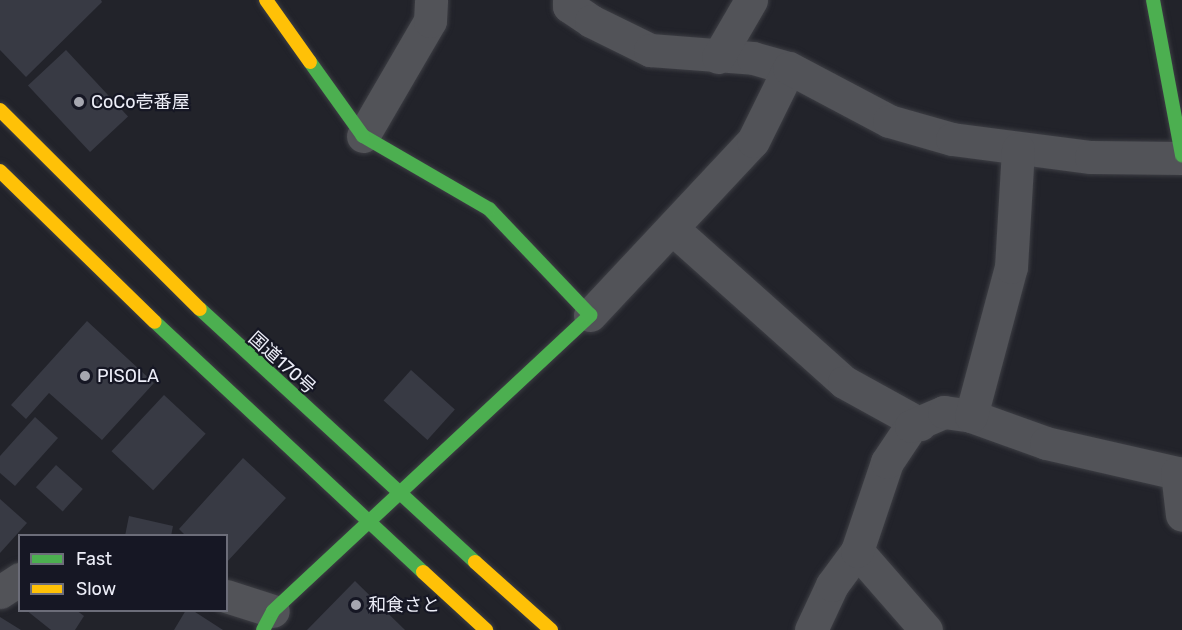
<!DOCTYPE html>
<html>
<head>
<meta charset="utf-8">
<style>
  body { margin:0 }
  #map { position:relative; width:1182px; height:630px; overflow:hidden; background:#22232a; font-family:Rubik,"Noto Sans JP",sans-serif }
  div>[style] { position:absolute }
  .building>* { inset:0; background:#383a44; transform-origin:0 0 }
  .roads { filter:drop-shadow(0 0 2px #3d3e44) drop-shadow(0 0 2px #3d3e44) }
  .street>* { height:33px; margin:-16.5px; padding:0 16.5px; transform-origin:16.5px; border-radius:16.5px; background:#525358 }
  .fast>* { height:14px; margin:-7px; padding:0 7px; transform-origin:7px; border-radius:7px; background:#4caf50 }
  .slow>* { height:14px; margin:-7px; padding:0 7px; transform-origin:7px; border-radius:7px; background:#ffc107 }
  .dots>* { width:16px; height:16px; translate:-50% -50%; box-sizing:border-box; border:3px solid #161724; border-radius:50% }
  span { translate:-50% -50%; white-space:nowrap; text-align:center; line-height:1.15; -webkit-text-stroke:4.5px #161724; paint-order:stroke }
  .poi-label { font-size:18px; color:#edeef8 }
  .left { translate:0 -50%; text-align:left }
  .street-label { font-size:18px; color:#edeef8 }
  .legend { position:absolute; left:18px; top:534px; width:210px; height:78px; box-sizing:border-box; background:#161724; border:2px solid #6c6d79; margin:0; padding:8px 10px; list-style:none; font-size:18px; color:#edeef8 }
  .legend li { display:flex; align-items:center; gap:12px; height:30px }
  .legend b { width:30px; border:2px solid #6c6d79 }
</style>
</head>
<body>
<div id="map">
  <div class="building">
    <div style="clip-path:polygon(0 0,101px 0,102px 2px,26px 77px,0 50px)"></div>
    <div style="left:66px;top:50px;width:91px;height:52px;rotate:47deg"></div>
    <div style="clip-path:polygon(87px 321px,154px 383px,102px 440px,49px 393px,26px 419px,11px 405px)"></div>
    <div style="left:411px;top:370px;width:59px;height:41px;rotate:42deg"></div>
    <div style="left:164px;top:395px;width:57px;height:77px;rotate:43deg"></div>
    <div style="clip-path:polygon(35px 417px,58px 438px,15px 486px,0 473px,0 456px)"></div>
    <div style="clip-path:polygon(243px 458px,286px 498px,226px 563px,226px 536px,186px 536px,179px 529px)"></div>
    <div style="left:56px;top:465px;width:36px;height:30px;rotate:42deg"></div>
    <div style="clip-path:polygon(0 499px,27px 523px,0 553px)"></div>
    <div style="clip-path:polygon(129px 516px,173px 526px,171px 536px,125px 536px)"></div>
    <div style="clip-path:polygon(355px 581px,405px 630px,307px 630px)"></div>
    <div style="clip-path:polygon(26px 610px,76px 610px,84px 616px,75px 630px,51px 630px)"></div>
    <div style="clip-path:polygon(186px 610px,192px 610px,223px 630px,174px 630px)"></div>
    <div style="clip-path:polygon(0 617px,21px 630px,0 630px)"></div>
  </div>
  <div class="roads">
    <div class="street">
      <div style="left:569px;top:0;width:6px;rotate:90deg"></div>
      <div style="left:569px;top:6px;width:27px;rotate:34deg"></div>
      <div style="left:591px;top:21px;width:66px;rotate:26.2deg"></div>
      <div style="left:650px;top:50px;width:103px;rotate:4.4deg"></div>
      <div style="left:753px;top:58px;width:37px;rotate:16deg"></div>
      <div style="left:718px;top:57px;width:66px;rotate:-59.9deg"></div>
      <div style="left:363px;top:136px;width:133px;rotate:-59.8deg"></div>
      <div style="left:430px;top:21px;width:21px;rotate:-87deg"></div>
      <div style="left:674px;top:230px;width:228px;rotate:41.8deg"></div>
      <div style="left:844px;top:382px;width:87px;rotate:28.9deg"></div>
      <div style="left:590px;top:315px;width:238px;rotate:-46.9deg"></div>
      <div style="left:753px;top:141px;width:81px;rotate:-63.7deg"></div>
      <div style="left:789px;top:68px;width:113px;rotate:27.9deg"></div>
      <div style="left:889px;top:121px;width:66px;rotate:15.9deg"></div>
      <div style="left:952px;top:139px;width:140px;rotate:7.4deg"></div>
      <div style="left:1091px;top:157px;width:91px;rotate:0.6deg"></div>
      <div style="left:971px;top:416px;width:80px;rotate:19.8deg"></div>
      <div style="left:1046px;top:443px;width:134px;rotate:12.9deg"></div>
      <div style="left:1177px;top:473px;width:42px;rotate:83.2deg"></div>
      <div style="left:0;top:592px;width:24px;rotate:-33deg"></div>
      <div style="left:226px;top:596px;width:49px;rotate:17.7deg"></div>
      <div style="left:811px;top:630px;width:50px;rotate:-65deg"></div>
      <div style="left:832px;top:585px;width:42px;rotate:-53.7deg"></div>
      <div style="left:926px;top:630px;width:105px;rotate:-131.1deg"></div>
      <div style="left:857px;top:551px;width:94px;rotate:-71.4deg"></div>
      <div style="left:887px;top:462px;width:43px;rotate:-56.3deg"></div>
      <div style="left:911px;top:426px;width:36px;rotate:-23deg"></div>
      <div style="left:944px;top:412px;width:27px;rotate:8deg"></div>
      <div style="left:971px;top:416px;width:154px;rotate:-75deg"></div>
      <div style="left:1011px;top:267px;width:118px;rotate:-86.6deg"></div>
    </div>
    <div class="fast">
      <div style="left:1153px;top:0;width:158px;rotate:79.4deg"></div>
      <div style="left:200px;top:309px;width:374px;rotate:42.6deg"></div>
      <div style="left:155px;top:322px;width:367px;rotate:43deg"></div>
      <div style="left:263px;top:630px;width:21px;rotate:-62deg"></div>
      <div style="left:273px;top:611px;width:434px;rotate:-43deg"></div>
      <div style="left:590px;top:315px;width:146px;rotate:-133.6deg"></div>
      <div style="left:489px;top:209px;width:146px;rotate:-149.9deg"></div>
      <div style="left:363px;top:136px;width:91px;rotate:-125.6deg"></div>
    </div>
    <div class="slow">
      <div style="left:266px;top:0;width:76px;rotate:54.6deg"></div>
      <div style="left:0;top:110px;width:282px;rotate:44.9deg"></div>
      <div style="left:0;top:171px;width:216px;rotate:44.3deg"></div>
      <div style="left:475px;top:562px;width:102px;rotate:41.8deg"></div>
      <div style="left:423px;top:572px;width:86px;rotate:42.6deg"></div>
    </div>
  </div>
  <div class="dots">
    <div style="left:79px;top:102px;background:#a6a7b0"></div>
    <div style="left:85px;top:376px;background:#a6a7b0"></div>
    <div style="left:356px;top:605px;background:#a6a7b0"></div>
  </div>
  <div class="poi-label">
    <span class="left" style="left:91px;top:102px">CoCo壱番屋</span>
    <span class="left" style="left:97px;top:376px">PISOLA</span>
    <span class="left" style="left:368px;top:605px">和食さと</span>
  </div>
  <div class="street-label">
    <span style="left:282px;top:363px;rotate:42deg">国道170号</span>
  </div>
  <ul class="legend">
  <li><b style="height:8px;background:#4caf50"></b>Fast</li>
  <li><b style="height:8px;background:#ffc107"></b>Slow</li>
  </ul>
</div>
</body>
</html>
